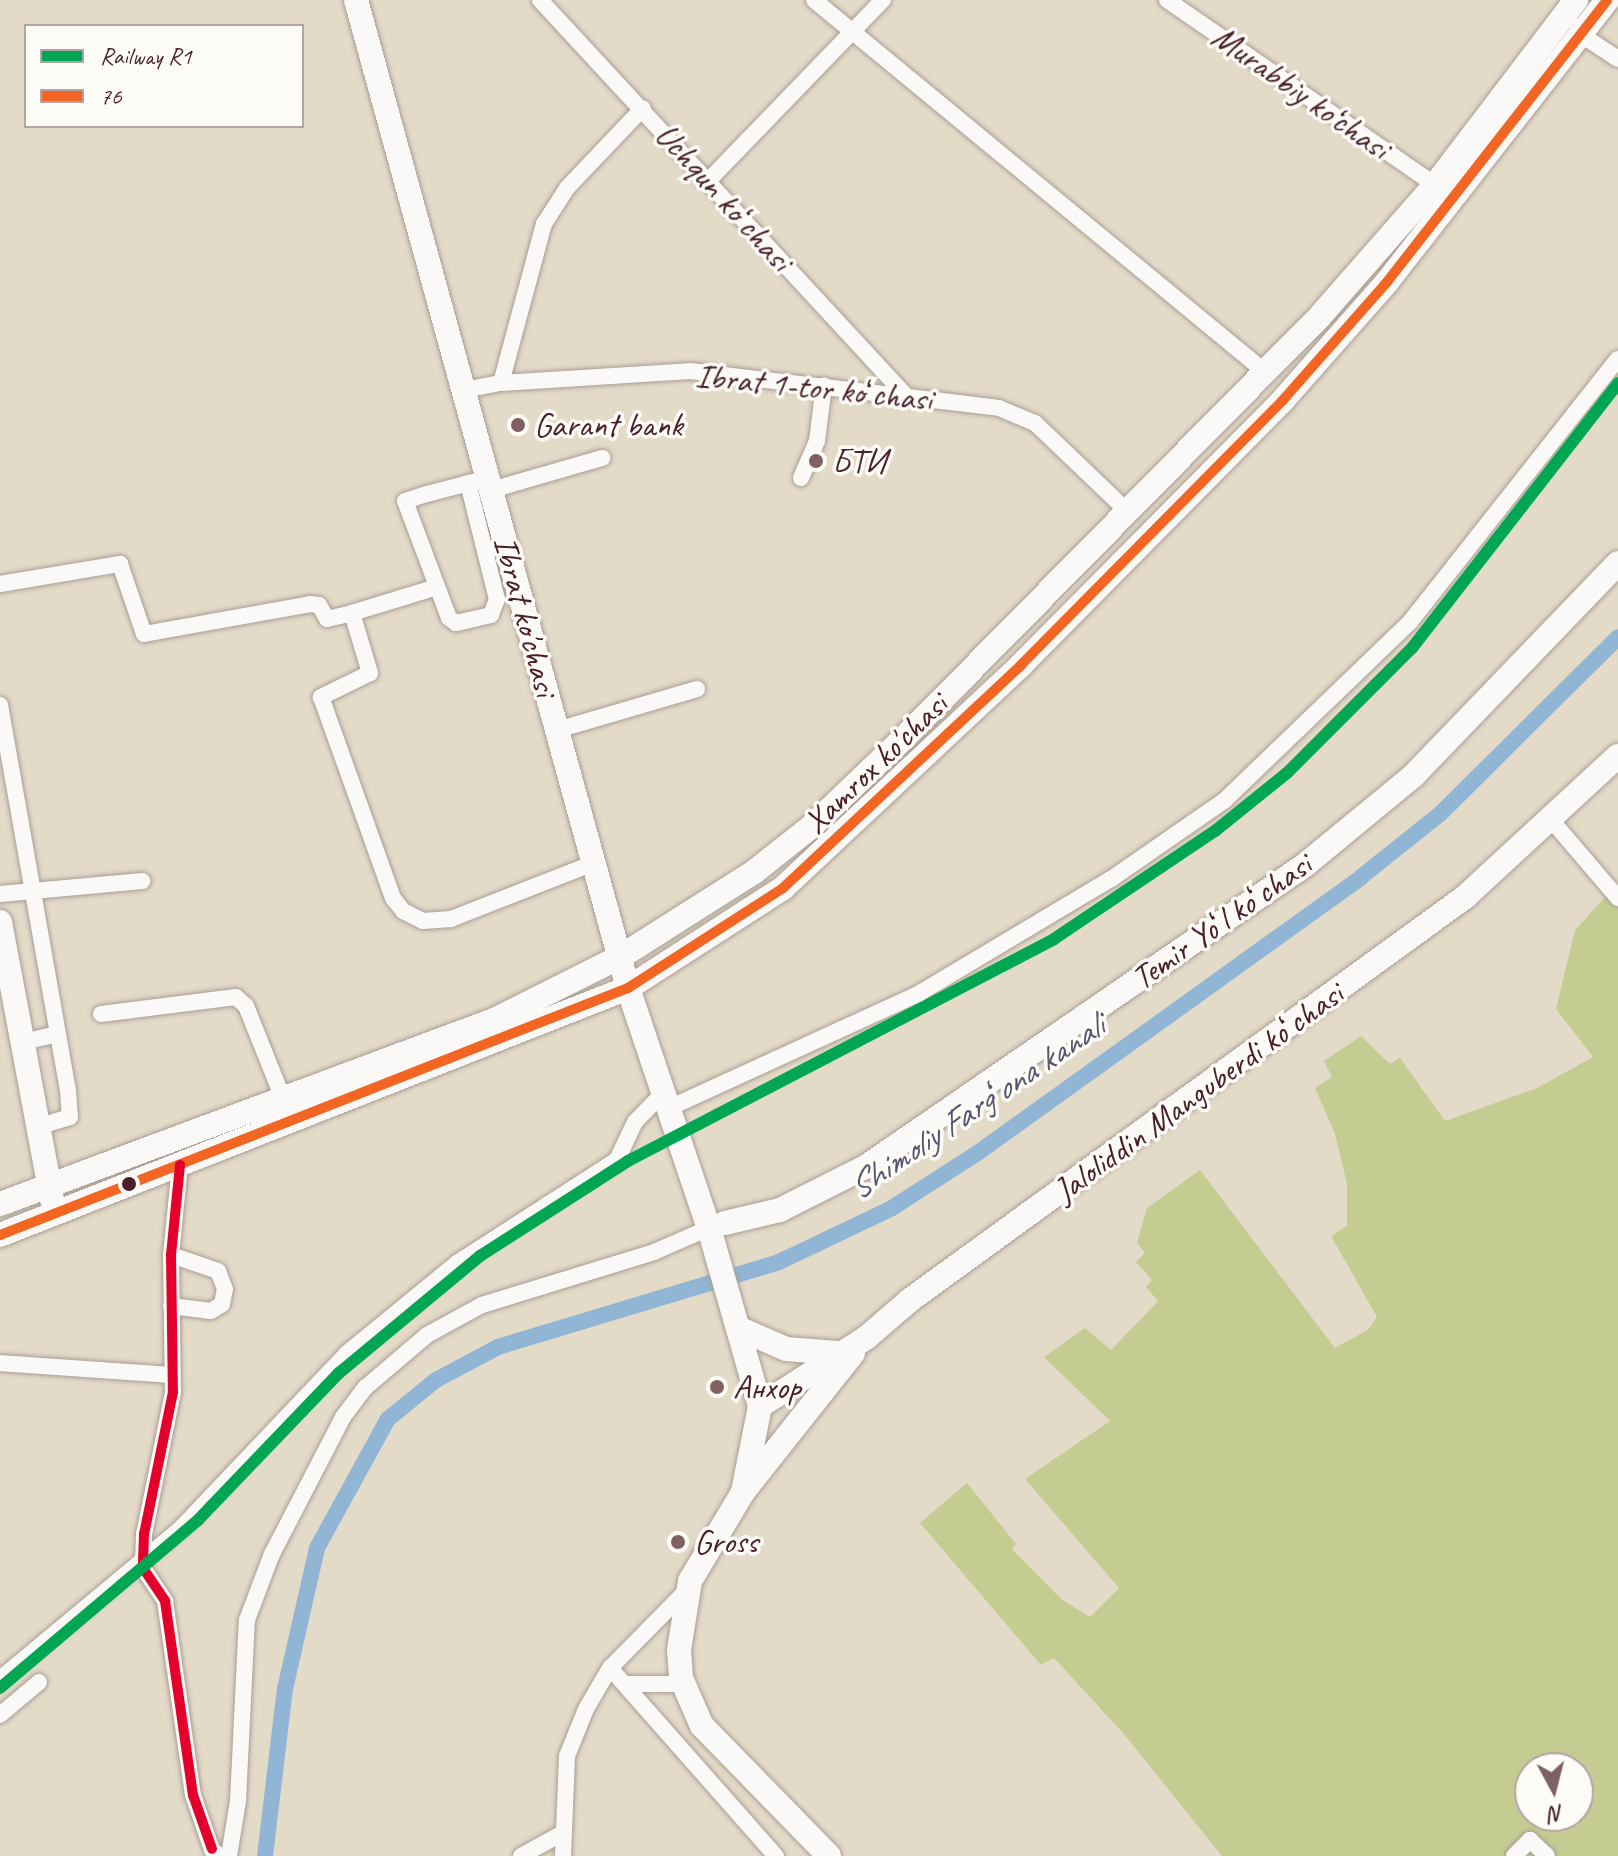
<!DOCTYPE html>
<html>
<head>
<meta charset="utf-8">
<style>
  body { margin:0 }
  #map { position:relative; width:1618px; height:1856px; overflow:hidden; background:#e4dac8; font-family:Caveat,sans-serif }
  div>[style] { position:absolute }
  .green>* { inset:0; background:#c4cc92 }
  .canal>* { height:16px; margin:-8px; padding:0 8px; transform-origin:8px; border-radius:8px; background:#90b5d5 }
  .roads { filter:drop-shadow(0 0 2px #a99e94) drop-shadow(0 0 2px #a99e94) }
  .street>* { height:16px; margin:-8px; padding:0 8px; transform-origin:8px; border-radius:8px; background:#fbf9f7 }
  .secondary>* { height:24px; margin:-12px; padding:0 12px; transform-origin:12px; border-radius:12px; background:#fbf9f7 }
  .bus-1>* { height:10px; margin:-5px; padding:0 5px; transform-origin:5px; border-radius:5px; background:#f26522 }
  .bus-2>* { height:10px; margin:-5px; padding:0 5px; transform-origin:5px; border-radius:5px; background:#e4002b }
  .rail-1>* { height:12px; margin:-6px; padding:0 6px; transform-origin:6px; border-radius:6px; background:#00a651 }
  .dots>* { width:22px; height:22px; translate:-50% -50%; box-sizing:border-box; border:4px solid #fdfcf7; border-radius:50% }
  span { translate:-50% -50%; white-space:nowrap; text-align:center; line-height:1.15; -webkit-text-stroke:7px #fdfcf7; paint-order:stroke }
  .street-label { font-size:34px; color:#4a1f2b }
  .poi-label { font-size:34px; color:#4a1f2b }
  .left { translate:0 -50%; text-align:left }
  .water-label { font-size:36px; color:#585571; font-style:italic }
  .legend { position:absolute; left:24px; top:24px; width:280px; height:104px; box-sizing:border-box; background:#fdfcf7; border:2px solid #b5a4a5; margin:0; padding:10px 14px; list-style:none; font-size:24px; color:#4a1f2b }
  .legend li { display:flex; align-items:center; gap:16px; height:40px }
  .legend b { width:40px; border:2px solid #b5a4a5 }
  .north { position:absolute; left:1514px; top:1752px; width:80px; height:80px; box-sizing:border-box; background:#fdfcf7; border:2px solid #b5a4a5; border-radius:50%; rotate:173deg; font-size:22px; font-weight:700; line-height:32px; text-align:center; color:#4a1f2b }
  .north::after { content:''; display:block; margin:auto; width:28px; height:36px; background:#806062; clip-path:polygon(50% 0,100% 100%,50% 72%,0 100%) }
</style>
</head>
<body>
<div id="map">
  <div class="green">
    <div style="clip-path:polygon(evenodd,1609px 893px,1618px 906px,1618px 1856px,1222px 1856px,1124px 1734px,1054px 1658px,1041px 1665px,920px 1523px,967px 1483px,1016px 1544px,1012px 1549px,1061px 1599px,1090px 1617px,1119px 1588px,1025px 1479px,1110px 1421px,1044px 1357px,1085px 1328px,1111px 1350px,1158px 1301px,1146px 1287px,1152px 1280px,1136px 1262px,1145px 1253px,1137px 1243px,1147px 1208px,1200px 1170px,1335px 1348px,1369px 1329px,1377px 1317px,1331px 1236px,1347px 1226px,1347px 1184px,1335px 1134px,1315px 1088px,1332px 1077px,1324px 1061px,1361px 1036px,1390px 1064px,1400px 1058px,1445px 1121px,1537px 1088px,1593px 1057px,1556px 1009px,1575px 930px,1609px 893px,1530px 1768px,1578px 1768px,1578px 1816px,1530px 1816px,1530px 1768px)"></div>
  </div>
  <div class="canal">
    <div style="left:265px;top:1856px;width:168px;rotate:-83.2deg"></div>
    <div style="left:285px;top:1689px;width:145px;rotate:-77.2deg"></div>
    <div style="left:317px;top:1548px;width:147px;rotate:-61.2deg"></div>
    <div style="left:388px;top:1419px;width:62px;rotate:-39.1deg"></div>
    <div style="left:436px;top:1380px;width:70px;rotate:-28deg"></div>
    <div style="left:498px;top:1347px;width:294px;rotate:-16.8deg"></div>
    <div style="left:779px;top:1262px;width:125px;rotate:-25.5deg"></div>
    <div style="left:892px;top:1208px;width:103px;rotate:-32.8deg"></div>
    <div style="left:979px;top:1152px;width:471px;rotate:-35.7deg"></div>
    <div style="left:1361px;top:877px;width:101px;rotate:-38.6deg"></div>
    <div style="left:1440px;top:814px;width:251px;rotate:-44.8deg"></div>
  </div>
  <div class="roads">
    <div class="street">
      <div style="left:540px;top:0;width:539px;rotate:47.25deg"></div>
      <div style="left:814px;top:0;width:583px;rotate:39.5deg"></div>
      <div style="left:1167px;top:0;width:326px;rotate:34.6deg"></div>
      <div style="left:1578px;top:26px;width:8px;rotate:76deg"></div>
      <div style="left:1580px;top:34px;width:45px;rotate:33.3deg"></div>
      <div style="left:708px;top:181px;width:252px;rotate:-46deg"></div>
      <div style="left:501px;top:383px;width:165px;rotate:-74.9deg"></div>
      <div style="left:544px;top:224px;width:43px;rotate:-57.4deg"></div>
      <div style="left:567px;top:188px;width:110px;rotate:-46.5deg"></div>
      <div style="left:464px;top:390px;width:38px;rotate:-11deg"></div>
      <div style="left:501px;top:383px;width:189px;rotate:-3.6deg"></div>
      <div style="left:690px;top:371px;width:311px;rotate:6.8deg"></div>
      <div style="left:999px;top:408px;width:39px;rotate:23deg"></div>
      <div style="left:1035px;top:423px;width:127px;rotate:43.7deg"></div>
      <div style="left:801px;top:478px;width:40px;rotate:-66.6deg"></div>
      <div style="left:817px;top:441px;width:56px;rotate:-82.9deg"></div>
      <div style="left:468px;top:483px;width:120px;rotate:76deg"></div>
      <div style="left:497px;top:599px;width:17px;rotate:111deg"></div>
      <div style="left:491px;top:615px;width:36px;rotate:167deg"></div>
      <div style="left:456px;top:623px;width:9px;rotate:-144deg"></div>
      <div style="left:449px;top:618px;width:125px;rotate:-110.6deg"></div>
      <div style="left:405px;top:501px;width:23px;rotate:-18deg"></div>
      <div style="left:427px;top:494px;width:63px;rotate:-14.7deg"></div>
      <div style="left:491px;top:490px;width:116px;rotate:-16.1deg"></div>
      <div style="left:0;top:584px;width:122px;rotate:-9.5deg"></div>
      <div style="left:120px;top:564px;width:74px;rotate:71.1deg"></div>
      <div style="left:144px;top:634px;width:169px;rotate:-10.2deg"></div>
      <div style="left:310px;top:604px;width:9px;rotate:6deg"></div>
      <div style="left:319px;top:605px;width:16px;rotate:60deg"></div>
      <div style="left:327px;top:619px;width:26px;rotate:-13deg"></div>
      <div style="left:437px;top:587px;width:89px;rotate:163deg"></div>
      <div style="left:352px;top:613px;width:63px;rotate:73.3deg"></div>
      <div style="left:370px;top:673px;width:55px;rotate:153.9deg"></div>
      <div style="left:321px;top:697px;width:214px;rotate:70.3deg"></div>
      <div style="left:393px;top:898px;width:16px;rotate:52deg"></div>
      <div style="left:403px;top:911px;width:22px;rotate:27deg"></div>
      <div style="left:423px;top:921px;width:28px;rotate:-4deg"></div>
      <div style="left:451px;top:919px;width:154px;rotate:-21.4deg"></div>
      <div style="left:0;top:705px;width:391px;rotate:80deg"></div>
      <div style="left:68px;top:1090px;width:27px;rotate:86deg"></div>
      <div style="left:70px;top:1117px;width:34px;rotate:163deg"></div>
      <div style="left:557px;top:730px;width:146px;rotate:-16.3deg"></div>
      <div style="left:1553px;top:822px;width:100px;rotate:49.5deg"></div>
      <div style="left:0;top:894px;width:143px;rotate:-5.2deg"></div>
      <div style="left:101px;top:1014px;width:136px;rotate:-7.2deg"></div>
      <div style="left:236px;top:997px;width:13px;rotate:42deg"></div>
      <div style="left:246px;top:1006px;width:102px;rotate:68.2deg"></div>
      <div style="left:23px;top:1042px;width:36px;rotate:-13deg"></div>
      <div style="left:667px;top:1109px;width:276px;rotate:-24.6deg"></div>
      <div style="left:918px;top:994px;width:225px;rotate:-30.8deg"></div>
      <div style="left:1111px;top:879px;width:139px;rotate:-34.7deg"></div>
      <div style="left:1225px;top:800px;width:257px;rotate:-43.9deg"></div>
      <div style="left:1410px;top:622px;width:335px;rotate:-51.7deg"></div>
      <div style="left:180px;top:1165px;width:90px;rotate:95.7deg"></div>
      <div style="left:171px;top:1255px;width:137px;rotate:89.2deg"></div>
      <div style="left:173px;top:1392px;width:145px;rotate:101.5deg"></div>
      <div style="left:144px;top:1534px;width:34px;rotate:92deg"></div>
      <div style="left:143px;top:1568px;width:40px;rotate:56deg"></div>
      <div style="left:165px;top:1601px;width:196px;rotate:81.8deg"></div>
      <div style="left:193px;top:1795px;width:58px;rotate:70.9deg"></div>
      <div style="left:212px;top:1850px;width:10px;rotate:37deg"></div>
      <div style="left:171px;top:1306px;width:40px;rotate:7.1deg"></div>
      <div style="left:211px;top:1311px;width:13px;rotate:-32deg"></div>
      <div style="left:222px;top:1304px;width:15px;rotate:-79deg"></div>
      <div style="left:225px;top:1289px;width:19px;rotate:-111deg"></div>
      <div style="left:218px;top:1271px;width:50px;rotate:-161.2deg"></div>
      <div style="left:0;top:1363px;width:171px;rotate:4deg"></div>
      <div style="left:610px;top:1668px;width:251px;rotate:48.6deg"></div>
      <div style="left:0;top:1679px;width:236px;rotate:-39.8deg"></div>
      <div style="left:181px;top:1528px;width:240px;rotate:-46.5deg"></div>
      <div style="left:346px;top:1354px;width:144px;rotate:-39.3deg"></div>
      <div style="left:457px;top:1263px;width:190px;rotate:-32.8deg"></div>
      <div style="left:617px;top:1160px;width:42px;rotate:-64.7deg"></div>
      <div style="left:635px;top:1122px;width:40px;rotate:-46deg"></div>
      <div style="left:625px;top:1684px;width:58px"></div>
      <div style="left:0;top:1715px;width:51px;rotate:-40.2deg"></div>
      <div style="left:229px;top:1856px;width:56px;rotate:-80.7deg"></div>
      <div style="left:238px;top:1801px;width:181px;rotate:-87.2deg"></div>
      <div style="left:247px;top:1620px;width:68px;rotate:-69.4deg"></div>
      <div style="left:271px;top:1556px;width:157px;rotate:-62.6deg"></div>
      <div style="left:343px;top:1417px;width:38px;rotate:-53deg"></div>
      <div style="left:366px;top:1387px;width:80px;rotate:-40.4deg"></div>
      <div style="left:427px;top:1335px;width:63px;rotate:-28.6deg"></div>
      <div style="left:482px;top:1305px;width:180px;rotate:-17.1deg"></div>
      <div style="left:654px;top:1252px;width:60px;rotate:-23.6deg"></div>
      <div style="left:521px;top:1856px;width:46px;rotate:-28.8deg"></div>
      <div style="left:563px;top:1856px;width:100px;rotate:-87.7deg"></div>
      <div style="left:567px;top:1756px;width:51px;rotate:-68deg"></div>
      <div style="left:586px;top:1709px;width:48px;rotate:-59.7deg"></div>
      <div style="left:610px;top:1668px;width:108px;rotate:-45.4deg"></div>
      <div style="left:1514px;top:1856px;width:23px;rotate:-45deg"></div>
      <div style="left:1530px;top:1840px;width:23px;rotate:43deg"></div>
    </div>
    <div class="secondary">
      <div style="left:356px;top:0;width:1025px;rotate:74.61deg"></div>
      <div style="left:628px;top:988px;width:253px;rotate:71.4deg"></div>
      <div style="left:709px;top:1228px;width:185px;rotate:74deg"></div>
      <div style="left:760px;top:1406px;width:88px;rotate:101.2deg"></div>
      <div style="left:0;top:922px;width:282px;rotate:79.4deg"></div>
      <div style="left:0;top:1204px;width:527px;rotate:-20.43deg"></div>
      <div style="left:494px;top:1020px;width:141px;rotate:-26.6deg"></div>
      <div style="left:620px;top:957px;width:159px;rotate:-32.4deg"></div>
      <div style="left:754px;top:872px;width:74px;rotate:-38.4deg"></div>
      <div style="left:812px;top:826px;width:133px;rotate:-43.8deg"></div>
      <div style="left:908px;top:734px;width:588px;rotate:-45.41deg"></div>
      <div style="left:1321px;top:315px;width:173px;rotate:-48.8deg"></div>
      <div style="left:1435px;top:185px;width:233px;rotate:-52.7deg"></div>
      <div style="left:725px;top:1223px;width:57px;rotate:-13.3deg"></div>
      <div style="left:780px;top:1210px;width:97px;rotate:-26.8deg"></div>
      <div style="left:867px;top:1166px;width:531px;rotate:-34.5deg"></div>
      <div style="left:1305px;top:865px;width:141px;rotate:-39.5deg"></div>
      <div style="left:1414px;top:775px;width:294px;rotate:-46.1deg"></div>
      <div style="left:0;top:1235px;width:675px;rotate:-21.47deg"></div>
      <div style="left:628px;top:988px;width:184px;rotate:-32.8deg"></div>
      <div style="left:783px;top:888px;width:326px;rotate:-43.1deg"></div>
      <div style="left:1021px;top:665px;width:373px;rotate:-45.3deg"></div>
      <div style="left:1283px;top:400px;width:157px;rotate:-48.6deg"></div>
      <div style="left:1387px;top:282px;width:358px;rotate:-52deg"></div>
      <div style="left:738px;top:1328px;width:52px;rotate:23.6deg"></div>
      <div style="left:786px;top:1349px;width:51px;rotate:4.5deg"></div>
      <div style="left:760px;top:1406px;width:126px;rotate:-32.7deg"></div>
      <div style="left:866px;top:1338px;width:58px;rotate:-40.8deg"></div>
      <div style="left:910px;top:1300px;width:686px;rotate:-35.98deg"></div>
      <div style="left:1465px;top:897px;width:208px;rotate:-42.7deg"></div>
      <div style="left:829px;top:1856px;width:182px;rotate:-134.3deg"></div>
      <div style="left:702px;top:1726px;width:52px;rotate:-113.6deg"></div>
      <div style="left:681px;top:1678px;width:28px;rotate:-94deg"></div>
      <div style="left:679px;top:1650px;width:70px;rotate:-80.9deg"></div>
      <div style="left:690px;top:1581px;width:104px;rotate:-59.2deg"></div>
      <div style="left:743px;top:1492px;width:177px;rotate:-51.6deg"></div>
    </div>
  </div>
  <div class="bus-1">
    <div style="left:0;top:1235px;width:675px;rotate:-21.47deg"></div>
    <div style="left:628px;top:988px;width:184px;rotate:-32.8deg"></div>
    <div style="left:783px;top:888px;width:326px;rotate:-43.1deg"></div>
    <div style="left:1021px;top:665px;width:373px;rotate:-45.3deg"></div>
    <div style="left:1283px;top:400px;width:157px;rotate:-48.6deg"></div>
    <div style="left:1387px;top:282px;width:358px;rotate:-52deg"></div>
  </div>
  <div class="bus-2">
    <div style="left:180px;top:1165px;width:90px;rotate:95.7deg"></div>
    <div style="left:171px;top:1255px;width:137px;rotate:89.2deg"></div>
    <div style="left:173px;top:1392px;width:145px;rotate:101.5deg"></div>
    <div style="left:144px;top:1534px;width:34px;rotate:92deg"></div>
    <div style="left:143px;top:1568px;width:40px;rotate:56deg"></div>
    <div style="left:165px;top:1601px;width:196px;rotate:81.8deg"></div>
    <div style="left:193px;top:1795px;width:57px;rotate:70.6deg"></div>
  </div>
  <div class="rail-1">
    <div style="left:0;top:1688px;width:260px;rotate:-40.3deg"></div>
    <div style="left:198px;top:1520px;width:204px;rotate:-46.2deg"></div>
    <div style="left:339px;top:1373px;width:183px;rotate:-39.7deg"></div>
    <div style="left:480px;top:1256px;width:176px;rotate:-32.7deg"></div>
    <div style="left:628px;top:1161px;width:480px;rotate:-27.5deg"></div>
    <div style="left:1054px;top:939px;width:194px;rotate:-33.9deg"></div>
    <div style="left:1215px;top:831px;width:92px;rotate:-38.9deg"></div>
    <div style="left:1287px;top:773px;width:177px;rotate:-45deg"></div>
    <div style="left:1412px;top:648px;width:336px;rotate:-52.1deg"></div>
  </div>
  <div class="dots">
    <div style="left:518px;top:425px;background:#806062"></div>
    <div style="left:816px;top:461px;background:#806062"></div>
    <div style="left:129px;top:1184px;background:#4a1f2b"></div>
    <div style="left:717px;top:1387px;background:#806062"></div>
    <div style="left:678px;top:1542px;background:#806062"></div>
  </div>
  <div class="street-label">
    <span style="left:1301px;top:92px;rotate:35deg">Murabbiy ko‘chasi</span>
    <span style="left:724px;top:197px;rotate:48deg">Uchqun koʻchasi</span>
    <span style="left:814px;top:387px;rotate:6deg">Ibrat 1-tor koʻchasi</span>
    <span style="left:526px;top:616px;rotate:75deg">Ibrat ko'chasi</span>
    <span style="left:875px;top:763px;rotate:-44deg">Xamrox ko'chasi</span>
    <span style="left:1221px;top:921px;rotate:-35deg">Temir Yoʻl koʻchasi</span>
    <span style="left:1198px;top:1092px;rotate:-36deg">Jaloliddin Manguberdi koʻchasi</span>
  </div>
  <div class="poi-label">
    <span class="left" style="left:534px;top:425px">Garant bank</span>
    <span class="left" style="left:832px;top:461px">БТИ</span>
    <span class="left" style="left:733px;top:1387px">Анхор</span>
    <span class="left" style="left:694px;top:1542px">Gross</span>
  </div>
  <div class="water-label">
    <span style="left:976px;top:1107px;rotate:-34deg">Shimoliy Fargʻona kanali</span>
  </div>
  <ul class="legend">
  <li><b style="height:10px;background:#00a651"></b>Railway R1</li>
  <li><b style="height:10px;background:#f26522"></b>76</li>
  </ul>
  <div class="north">N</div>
</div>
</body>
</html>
